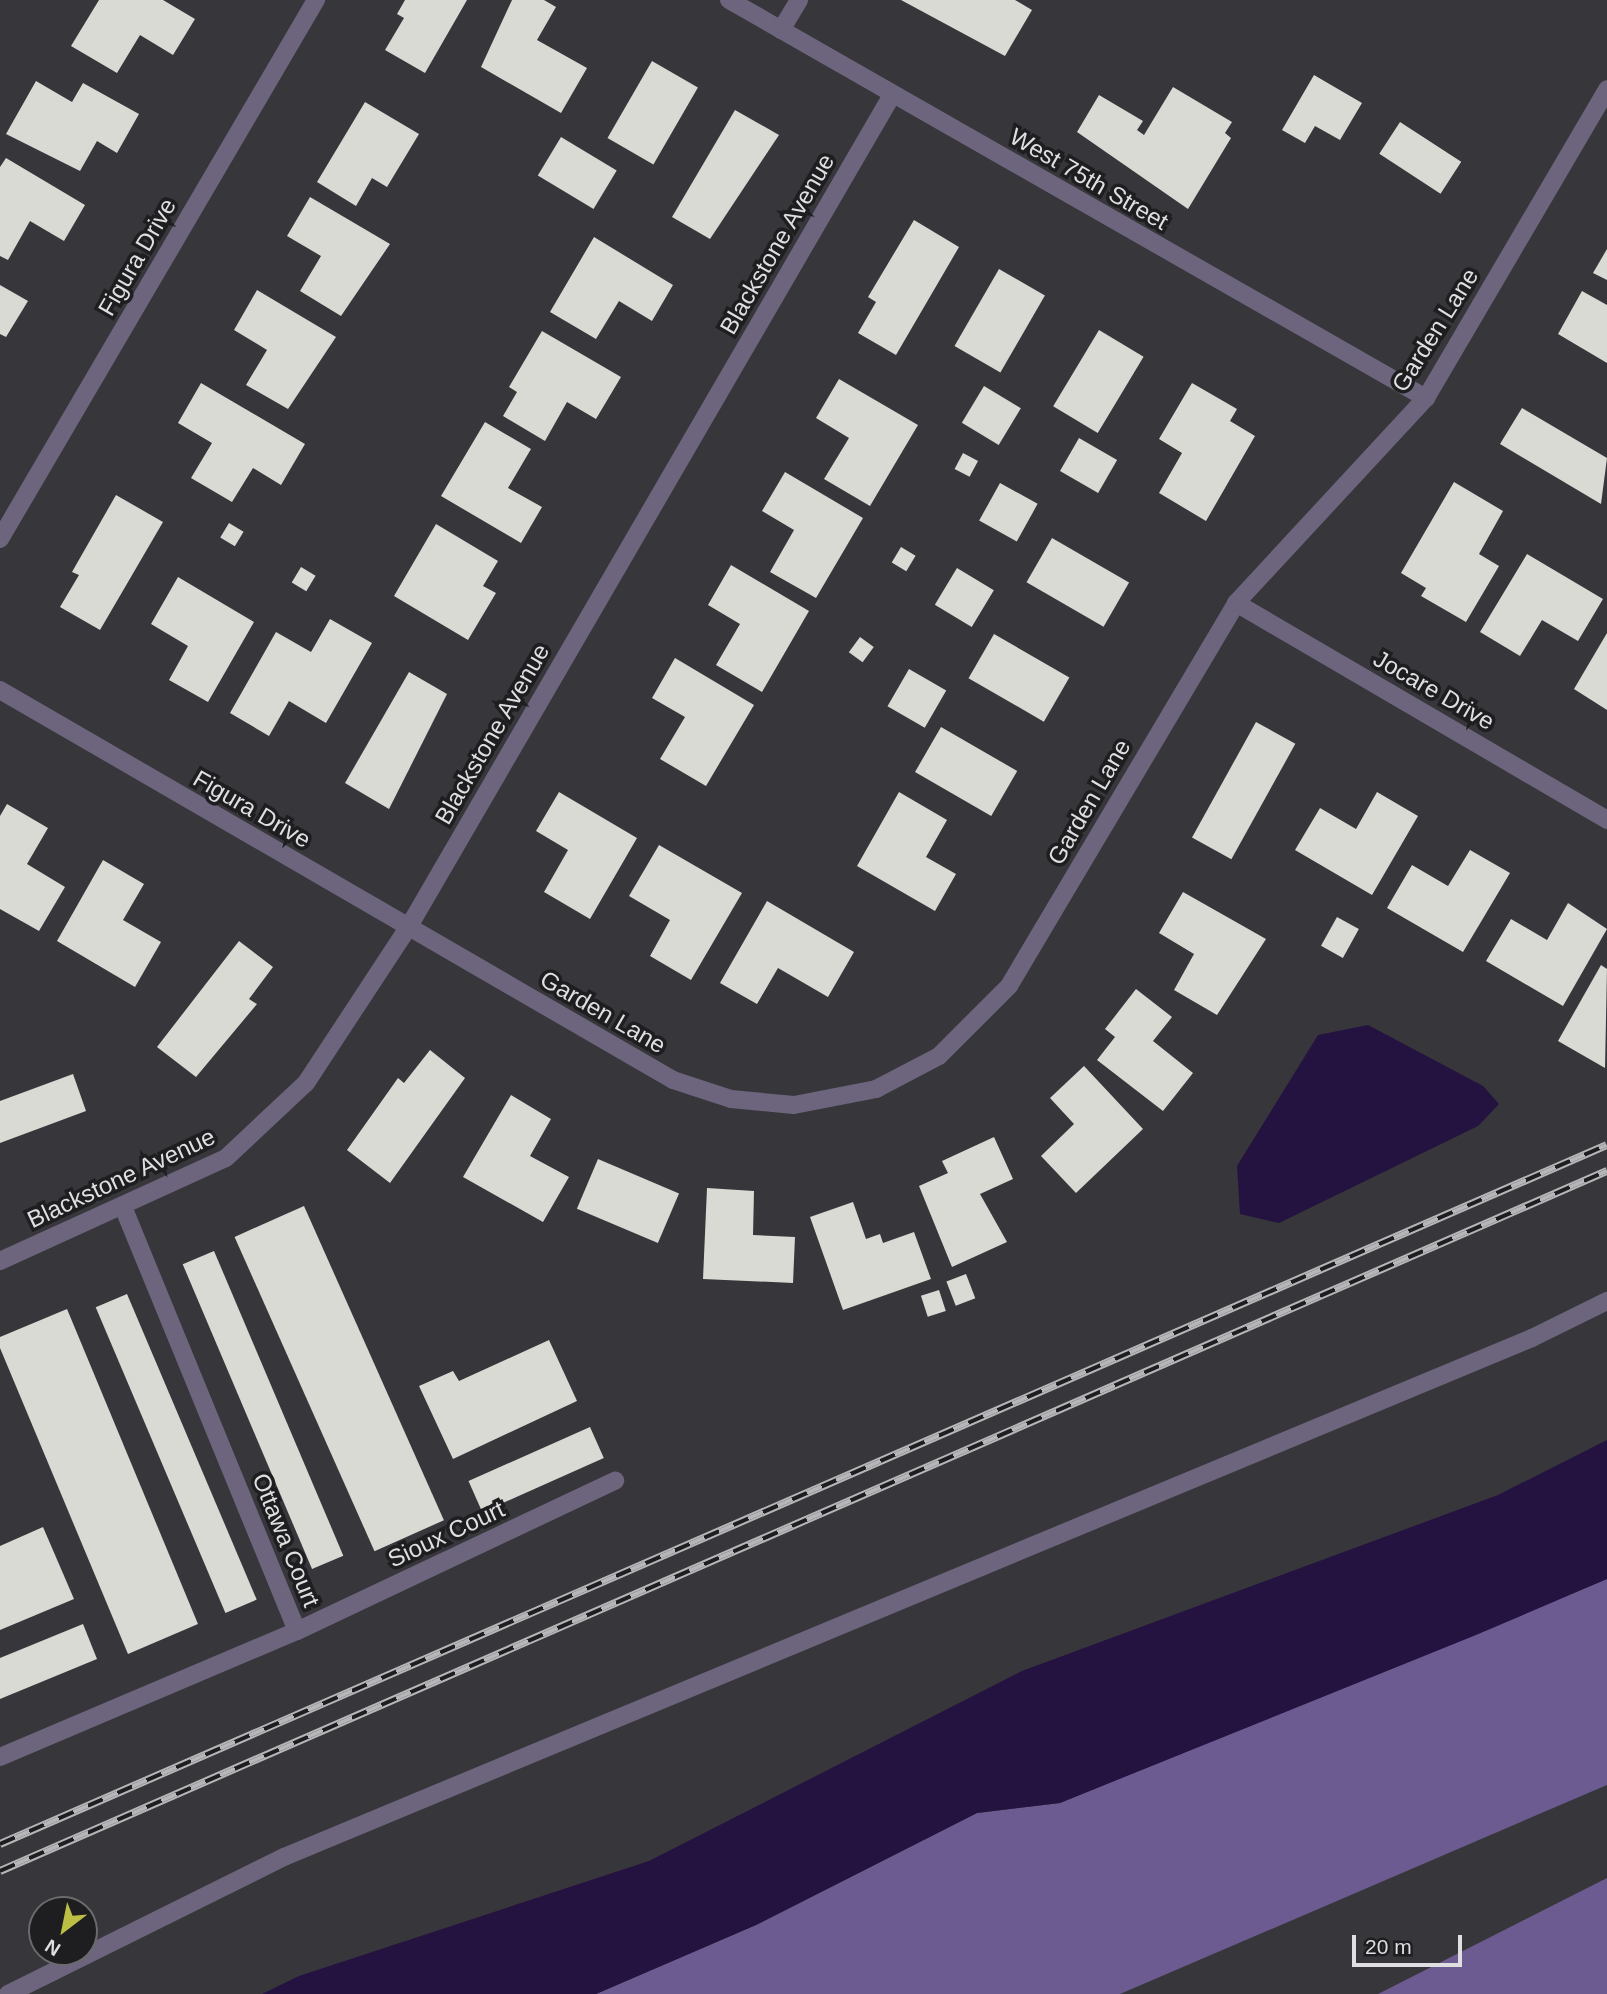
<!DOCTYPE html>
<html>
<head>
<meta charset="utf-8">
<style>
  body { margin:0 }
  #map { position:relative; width:1607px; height:1994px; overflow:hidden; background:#37363a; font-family:Helvetica,sans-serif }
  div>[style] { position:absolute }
  .forest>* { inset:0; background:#6c5b90 }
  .water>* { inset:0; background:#241240 }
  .building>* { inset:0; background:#d9dad4; transform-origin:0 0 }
  .lane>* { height:18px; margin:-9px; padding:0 9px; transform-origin:9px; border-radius:9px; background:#6c657d }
  .street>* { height:18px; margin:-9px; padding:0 9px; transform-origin:9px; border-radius:9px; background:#6c657d }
  .rail>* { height:8px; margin-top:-4px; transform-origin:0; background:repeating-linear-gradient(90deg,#1e1e20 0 16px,#b6b5b8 0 32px); box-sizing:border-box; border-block:2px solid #b6b5b8 }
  span { translate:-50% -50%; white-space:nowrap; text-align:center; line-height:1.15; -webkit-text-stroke:7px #1e1e20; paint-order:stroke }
  .street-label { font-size:24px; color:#dfdee1 }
  .north { position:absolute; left:28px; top:1896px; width:70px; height:70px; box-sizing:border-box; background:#1e1e20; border:2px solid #6b6b6d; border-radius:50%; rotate:212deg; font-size:19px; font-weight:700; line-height:28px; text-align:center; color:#dfdee1 }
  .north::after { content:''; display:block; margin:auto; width:24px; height:32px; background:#bcbf43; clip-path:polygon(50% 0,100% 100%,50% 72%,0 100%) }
  .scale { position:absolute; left:1352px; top:1935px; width:110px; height:32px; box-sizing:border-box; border:4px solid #dfdee1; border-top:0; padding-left:9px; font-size:21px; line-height:24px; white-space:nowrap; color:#dfdee1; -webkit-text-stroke:5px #1e1e20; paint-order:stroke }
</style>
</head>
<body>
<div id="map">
  <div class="forest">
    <div style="clip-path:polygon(1607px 1579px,1607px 1785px,1120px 1994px,596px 1994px,756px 1925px,977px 1813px,1060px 1803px)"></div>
    <div style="clip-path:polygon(1607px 1878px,1607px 1994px,1378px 1994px)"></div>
  </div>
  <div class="water">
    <div style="clip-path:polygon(1368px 1025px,1483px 1086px,1499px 1104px,1478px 1126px,1279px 1223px,1240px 1214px,1237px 1166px,1318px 1035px)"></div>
    <div style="clip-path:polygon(1607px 1440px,1607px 1579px,1476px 1635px,1060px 1803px,977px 1813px,756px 1925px,596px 1994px,262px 1994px,299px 1976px,649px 1861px,1022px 1671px,1498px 1495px)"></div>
  </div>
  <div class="building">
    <div style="clip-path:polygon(99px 0,163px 0,195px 19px,173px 55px,140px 35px,117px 73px,71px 46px)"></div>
    <div style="clip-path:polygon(405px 0,467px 0,425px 73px,385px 50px,404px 18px,397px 14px)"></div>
    <div style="clip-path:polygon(512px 0,544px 0,556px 7px,537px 40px,587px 68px,561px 113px,481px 67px)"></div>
    <div style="clip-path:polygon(901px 0,1015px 0,1032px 10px,1005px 56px)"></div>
    <div style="left:652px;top:61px;width:53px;height:89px;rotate:30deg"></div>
    <div style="clip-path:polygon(1314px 75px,1362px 103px,1340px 140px,1315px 126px,1305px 143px,1282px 130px)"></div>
    <div style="clip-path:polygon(36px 81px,72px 102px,83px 83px,139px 114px,117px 153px,97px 141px,80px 171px,6px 134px)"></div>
    <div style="clip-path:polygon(1173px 87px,1232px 122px,1225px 133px,1231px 138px,1188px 209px,1077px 132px,1099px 95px,1143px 121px,1137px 130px,1144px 135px)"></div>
    <div style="clip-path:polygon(365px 102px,419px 134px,387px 187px,372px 178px,356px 206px,317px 182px)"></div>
    <div style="clip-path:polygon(735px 110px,779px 135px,710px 239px,672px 217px)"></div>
    <div style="left:1400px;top:122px;width:73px;height:38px;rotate:33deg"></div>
    <div style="left:561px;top:137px;width:65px;height:45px;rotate:31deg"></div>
    <div style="clip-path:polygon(6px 158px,85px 205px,64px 241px,30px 221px,8px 260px,0 256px,0 167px)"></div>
    <div style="clip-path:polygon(310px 197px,390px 244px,341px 316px,300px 291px,321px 256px,287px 236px)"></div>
    <div style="clip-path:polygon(914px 220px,959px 247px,896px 355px,858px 333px,876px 302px,868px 297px)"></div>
    <div style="clip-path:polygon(594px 237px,673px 285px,652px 321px,619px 301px,596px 339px,550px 312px)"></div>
    <div style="clip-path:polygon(1607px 249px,1607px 280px,1593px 273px)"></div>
    <div style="left:999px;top:269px;width:53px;height:89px;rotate:30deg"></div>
    <div style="clip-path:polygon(0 285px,28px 301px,6px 337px,0 334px)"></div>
    <div style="clip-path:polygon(257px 290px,336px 337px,288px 409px,246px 385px,267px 350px,234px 330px)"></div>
    <div style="clip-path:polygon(1582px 291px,1607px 305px,1607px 363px,1558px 334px)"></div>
    <div style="left:1099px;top:330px;width:52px;height:89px;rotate:31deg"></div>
    <div style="clip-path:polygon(542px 331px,621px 377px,596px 419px,567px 402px,545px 441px,503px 416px,517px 392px,509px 387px)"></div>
    <div style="clip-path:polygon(839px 379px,918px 425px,870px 506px,824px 479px,849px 438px,816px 418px)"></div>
    <div style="clip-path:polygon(201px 383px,305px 444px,281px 485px,253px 468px,232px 502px,191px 478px,212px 443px,178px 423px)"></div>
    <div style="clip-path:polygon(1192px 383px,1237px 409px,1230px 421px,1255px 436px,1206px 521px,1159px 493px,1182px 453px,1159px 439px)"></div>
    <div style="left:984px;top:386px;width:43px;height:43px;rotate:31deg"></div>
    <div style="clip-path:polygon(1522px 408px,1607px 458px,1601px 504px,1500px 444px)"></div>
    <div style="clip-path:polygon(485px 422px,531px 449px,508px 488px,542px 507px,521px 543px,441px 496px)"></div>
    <div style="left:1079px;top:438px;width:44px;height:38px;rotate:30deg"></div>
    <div style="left:963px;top:453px;width:17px;height:18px;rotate:28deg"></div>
    <div style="clip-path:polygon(785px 472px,863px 518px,816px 598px,770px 572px,794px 530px,762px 511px)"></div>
    <div style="clip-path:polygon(1454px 482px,1503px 511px,1479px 554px,1499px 566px,1466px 622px,1421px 596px,1426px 588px,1401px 573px)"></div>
    <div style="left:1000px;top:483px;width:43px;height:43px;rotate:29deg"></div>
    <div style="clip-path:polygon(116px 495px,163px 522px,100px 630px,60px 607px,79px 575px,72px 572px)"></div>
    <div style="left:229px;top:523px;width:17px;height:17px;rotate:31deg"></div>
    <div style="clip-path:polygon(436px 524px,498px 561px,483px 586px,496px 593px,468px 640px,394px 596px)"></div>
    <div style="left:1052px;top:538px;width:89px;height:51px;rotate:30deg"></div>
    <div style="left:901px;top:547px;width:17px;height:18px;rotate:31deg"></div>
    <div style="clip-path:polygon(1527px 554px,1603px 599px,1578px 641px,1542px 620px,1520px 656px,1480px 632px)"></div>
    <div style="clip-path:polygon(731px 565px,809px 611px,762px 692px,716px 665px,740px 624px,708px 605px)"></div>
    <div style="left:301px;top:567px;width:17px;height:18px;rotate:31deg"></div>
    <div style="left:957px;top:568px;width:43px;height:43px;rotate:31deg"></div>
    <div style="clip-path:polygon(178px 577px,254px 622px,208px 702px,169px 680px,188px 646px,151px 624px)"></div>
    <div style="clip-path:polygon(330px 619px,372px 643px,326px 723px,289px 701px,269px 736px,230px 713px,276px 632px,311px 652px)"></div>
    <div style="clip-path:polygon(1607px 633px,1607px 710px,1574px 689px)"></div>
    <div style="left:994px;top:634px;width:87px;height:51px;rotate:30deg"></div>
    <div style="left:860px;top:637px;width:17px;height:19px;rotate:36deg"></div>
    <div style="clip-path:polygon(675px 658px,754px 705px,706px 786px,660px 759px,685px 717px,652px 698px)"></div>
    <div style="left:909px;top:669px;width:43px;height:43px;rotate:30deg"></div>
    <div style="clip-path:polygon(409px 672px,447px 694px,389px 809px,345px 783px)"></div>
    <div style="left:1256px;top:722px;width:45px;height:132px;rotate:29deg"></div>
    <div style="left:941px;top:727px;width:88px;height:52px;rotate:30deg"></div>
    <div style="clip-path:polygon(559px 792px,637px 838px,590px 919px,544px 892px,568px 850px,536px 831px)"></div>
    <div style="clip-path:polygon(899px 792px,947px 820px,926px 857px,956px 874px,935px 911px,857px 866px)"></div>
    <div style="clip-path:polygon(1377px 792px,1418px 816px,1372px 895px,1295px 850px,1320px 808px,1356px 829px)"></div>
    <div style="clip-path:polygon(7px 804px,48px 828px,27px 864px,65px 887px,39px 931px,0 909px,0 816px)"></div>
    <div style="clip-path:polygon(659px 845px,742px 893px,691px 980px,650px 956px,670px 920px,629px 896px)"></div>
    <div style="clip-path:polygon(1470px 850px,1510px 873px,1463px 952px,1387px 908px,1412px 865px,1448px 886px)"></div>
    <div style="clip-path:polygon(103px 860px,144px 884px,123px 920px,161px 942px,135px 987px,57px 941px)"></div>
    <div style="clip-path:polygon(1183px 892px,1266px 939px,1217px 1015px,1174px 990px,1194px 954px,1159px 933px)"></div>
    <div style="clip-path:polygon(767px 901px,854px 952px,828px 997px,778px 968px,757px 1004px,720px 983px)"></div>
    <div style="clip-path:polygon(1568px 903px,1607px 929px,1563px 1006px,1486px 961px,1511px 919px,1547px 940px)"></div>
    <div style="left:1337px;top:917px;width:25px;height:33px;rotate:29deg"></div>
    <div style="clip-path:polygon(239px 941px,273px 967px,249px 999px,257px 1004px,196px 1077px,157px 1047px)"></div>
    <div style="clip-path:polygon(1601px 965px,1607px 969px,1605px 1068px,1558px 1041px)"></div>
    <div style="clip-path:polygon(1136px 989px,1172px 1017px,1153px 1041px,1193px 1073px,1163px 1111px,1097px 1060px,1115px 1037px,1105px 1029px)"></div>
    <div style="clip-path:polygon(430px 1050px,465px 1078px,390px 1183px,347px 1150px,398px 1078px,404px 1083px)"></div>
    <div style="clip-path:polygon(1084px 1066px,1143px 1129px,1076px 1193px,1041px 1156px,1074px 1124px,1050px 1098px)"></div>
    <div style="clip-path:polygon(73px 1074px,86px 1111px,0 1143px,0 1101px)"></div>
    <div style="clip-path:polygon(511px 1095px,551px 1119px,530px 1156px,569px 1177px,543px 1222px,463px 1177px)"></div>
    <div style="clip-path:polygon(994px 1137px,1013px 1179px,980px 1194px,1007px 1242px,952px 1267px,919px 1186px,948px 1173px,942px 1161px)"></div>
    <div style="left:598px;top:1159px;width:88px;height:54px;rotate:23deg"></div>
    <div style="clip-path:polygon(707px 1188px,754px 1191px,753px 1235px,795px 1237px,793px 1283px,703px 1279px)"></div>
    <div style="clip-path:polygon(853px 1202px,866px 1239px,880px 1234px,883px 1243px,914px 1232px,931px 1279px,843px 1310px,810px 1217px)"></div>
    <div style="left:304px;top:1206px;width:344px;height:76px;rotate:66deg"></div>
    <div style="left:214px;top:1251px;width:331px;height:34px;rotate:67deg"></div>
    <div style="left:966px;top:1274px;width:26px;height:21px;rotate:69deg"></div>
    <div style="left:939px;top:1290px;width:22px;height:19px;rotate:72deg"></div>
    <div style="left:127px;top:1294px;width:332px;height:34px;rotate:67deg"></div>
    <div style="clip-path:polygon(67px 1309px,198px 1624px,128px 1654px,0 1348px,0 1337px)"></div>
    <div style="clip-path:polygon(549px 1340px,577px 1401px,453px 1459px,419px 1386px,453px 1371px,459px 1381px)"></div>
    <div style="left:590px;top:1427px;width:34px;height:133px;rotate:66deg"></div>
    <div style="clip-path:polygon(43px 1527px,74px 1599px,0 1630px,0 1546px)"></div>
    <div style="clip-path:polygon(83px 1624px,97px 1659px,0 1699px,0 1658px)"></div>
  </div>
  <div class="lane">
    <div style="left:8px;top:1994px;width:308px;rotate:-26.4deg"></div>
    <div style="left:284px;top:1857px;width:1352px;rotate:-22.58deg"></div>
    <div style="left:1532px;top:1338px;width:84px;rotate:-26.3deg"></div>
  </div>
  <div class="street">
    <div style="left:729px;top:0;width:803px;rotate:29.73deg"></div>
    <div style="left:781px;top:30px;width:35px;rotate:-59deg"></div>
    <div style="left:0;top:539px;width:625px;rotate:-59.62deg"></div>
    <div style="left:1236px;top:603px;width:430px;rotate:30.3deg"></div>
    <div style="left:0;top:690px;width:778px;rotate:30.09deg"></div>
    <div style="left:673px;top:1080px;width:61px;rotate:18.1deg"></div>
    <div style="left:731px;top:1099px;width:63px;rotate:5.4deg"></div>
    <div style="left:794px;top:1105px;width:84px;rotate:-11deg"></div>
    <div style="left:876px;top:1089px;width:71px;rotate:-27.6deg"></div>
    <div style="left:939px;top:1056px;width:99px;rotate:-45deg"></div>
    <div style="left:1009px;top:986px;width:445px;rotate:-59.3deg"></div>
    <div style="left:1236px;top:603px;width:280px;rotate:-47.2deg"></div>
    <div style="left:1426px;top:398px;width:358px;rotate:-59.6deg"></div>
    <div style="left:0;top:1261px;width:248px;rotate:-24.5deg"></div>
    <div style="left:226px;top:1158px;width:110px;rotate:-43.2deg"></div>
    <div style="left:306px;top:1083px;width:186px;rotate:-56.7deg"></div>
    <div style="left:408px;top:928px;width:963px;rotate:-59.84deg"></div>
    <div style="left:297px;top:1631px;width:352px;rotate:-25.3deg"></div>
    <div style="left:0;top:1757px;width:323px;rotate:-23deg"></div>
    <div style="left:297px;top:1631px;width:458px;rotate:-112.3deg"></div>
  </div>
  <div class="rail">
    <div style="left:0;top:1844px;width:1752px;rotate:-23.51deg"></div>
    <div style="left:0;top:1871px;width:1753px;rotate:-23.54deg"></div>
  </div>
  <div class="street-label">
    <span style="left:1089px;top:179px;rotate:30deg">West 75th Street</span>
    <span style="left:777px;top:244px;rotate:-60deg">Blackstone Avenue</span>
    <span style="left:137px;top:257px;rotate:-60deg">Figura Drive</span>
    <span style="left:1435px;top:330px;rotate:-58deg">Garden Lane</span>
    <span style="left:1434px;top:690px;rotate:30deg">Jocare Drive</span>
    <span style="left:492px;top:734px;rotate:-60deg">Blackstone Avenue</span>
    <span style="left:1089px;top:802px;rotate:-60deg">Garden Lane</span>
    <span style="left:252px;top:809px;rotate:30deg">Figura Drive</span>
    <span style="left:603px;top:1012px;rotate:30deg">Garden Lane</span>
    <span style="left:121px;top:1178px;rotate:-25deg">Blackstone Avenue</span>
    <span style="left:446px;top:1534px;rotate:-25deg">Sioux Court</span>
    <span style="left:286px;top:1540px;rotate:68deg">Ottawa Court</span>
  </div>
  <div class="north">N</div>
  <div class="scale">20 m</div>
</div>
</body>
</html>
